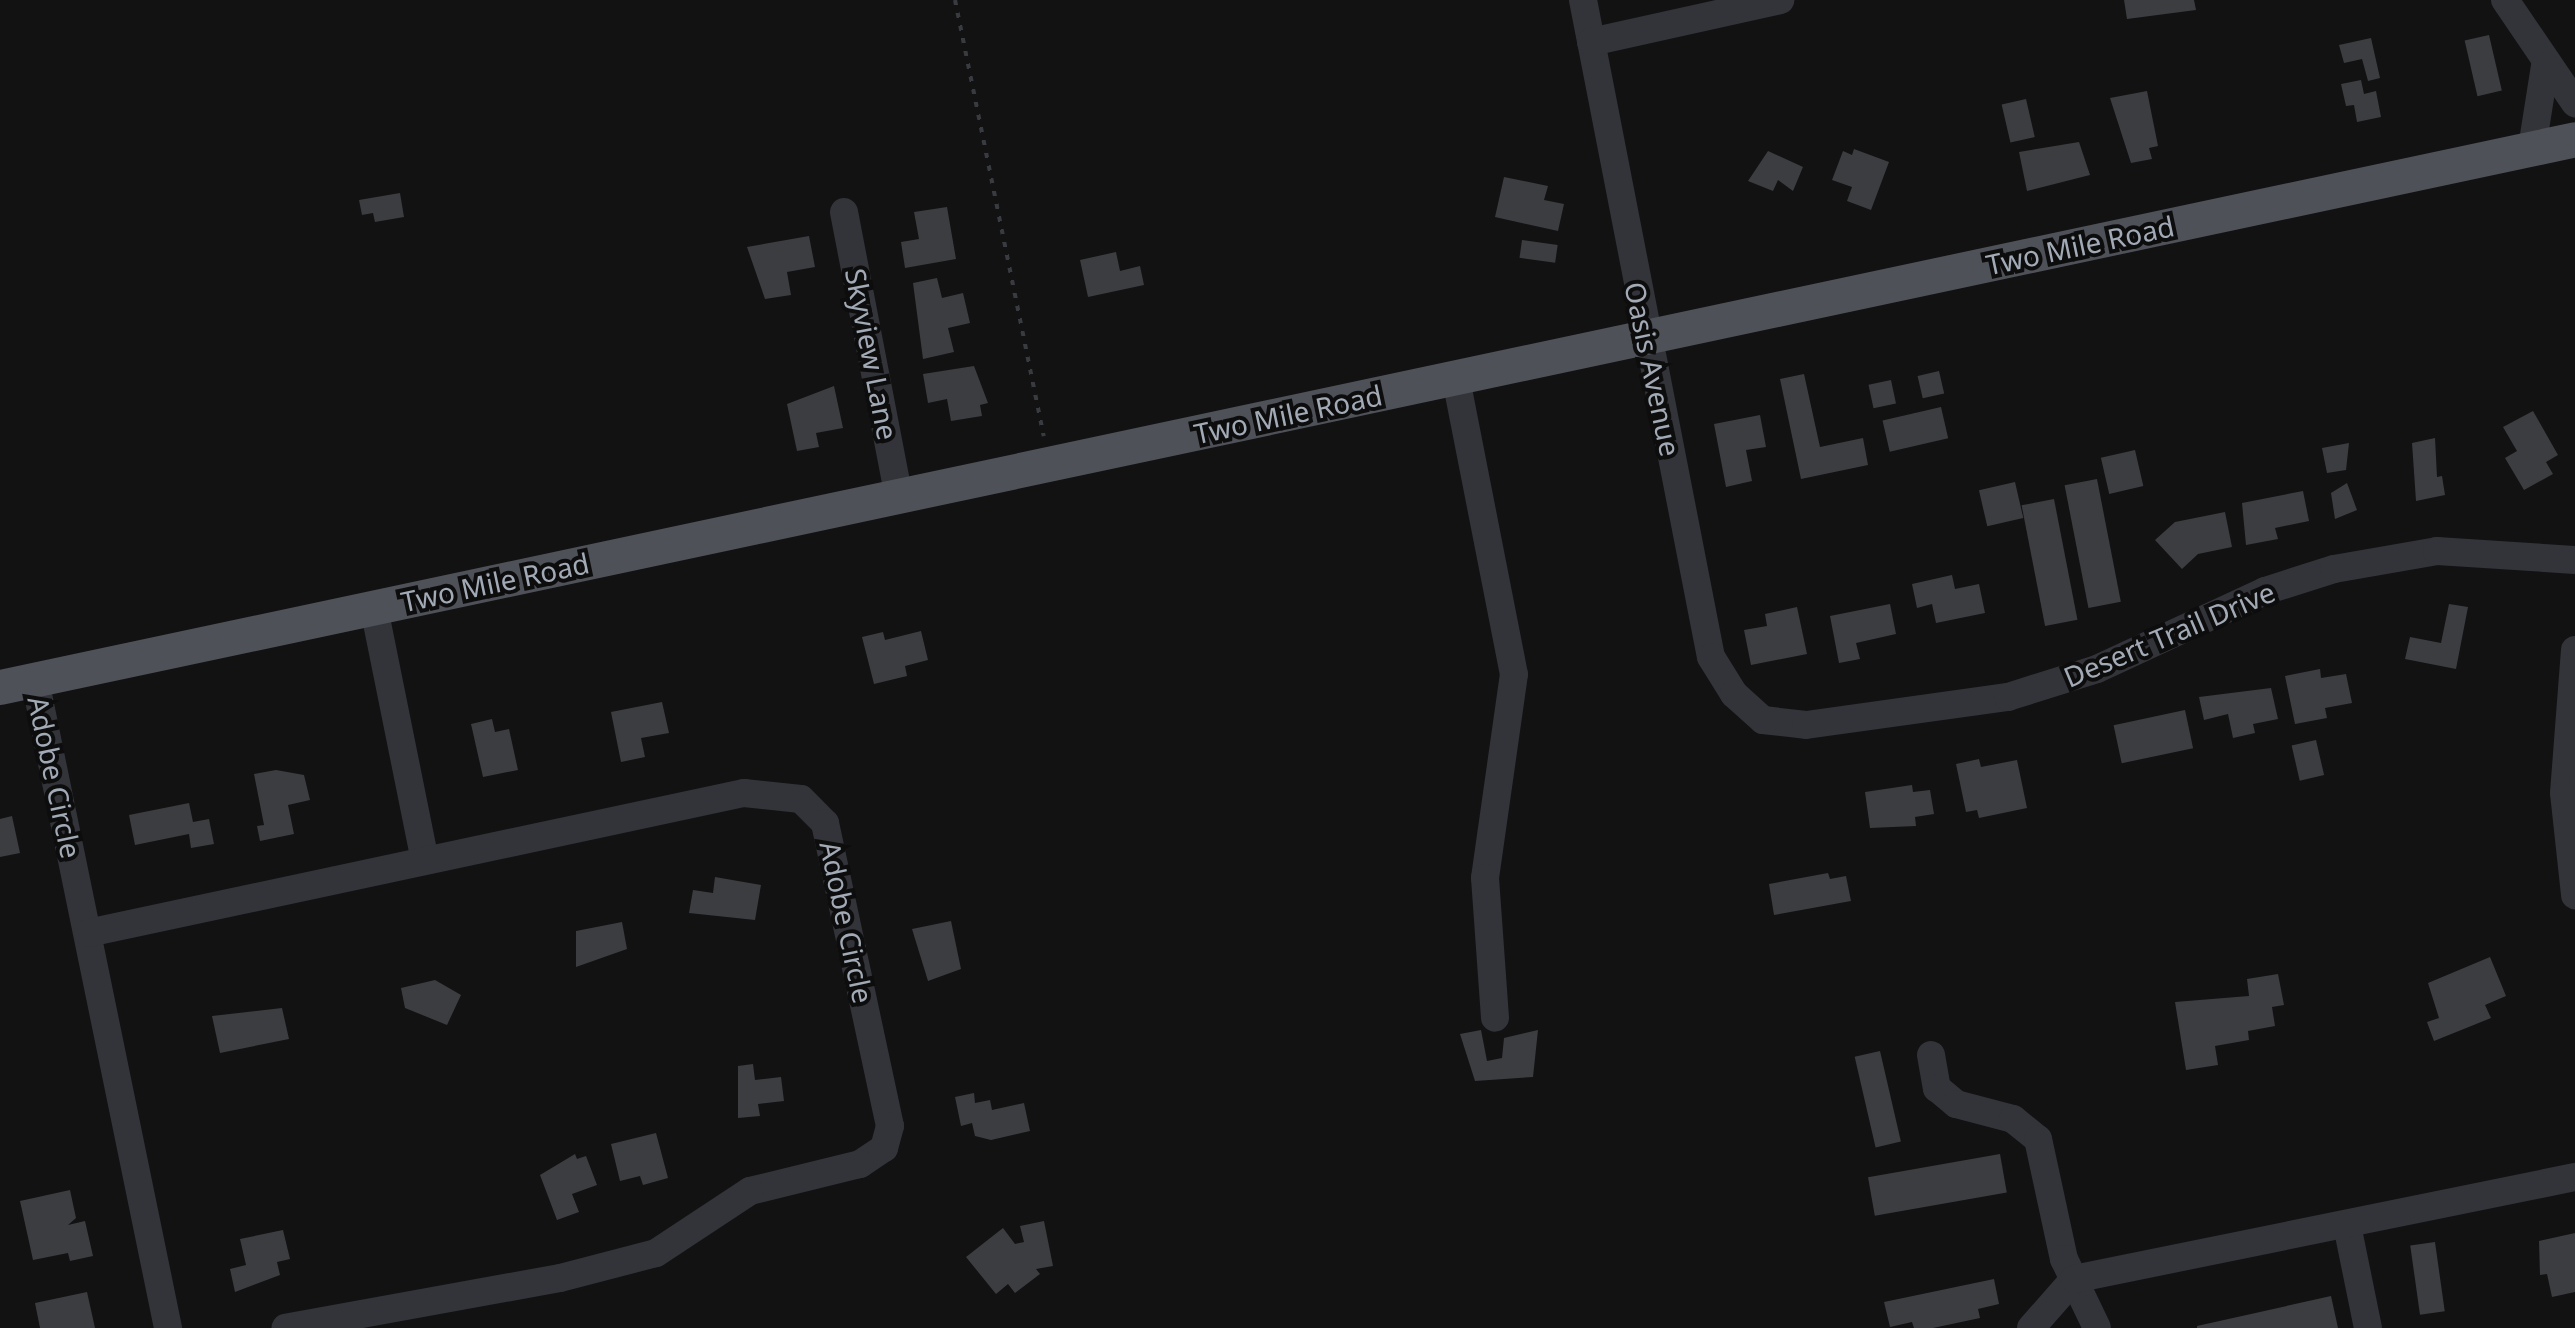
<!DOCTYPE html>
<html>
<head>
<meta charset="utf-8">
<style>
  body { margin:0 }
  #map { position:relative; width:2575px; height:1328px; overflow:hidden; background:#121213; font-family:"Noto Sans",sans-serif }
  div>[style] { position:absolute }
  .building>* { inset:0; background:#3c3d41; transform-origin:0 0 }
  .path>* { height:4px; margin-top:-2px; transform-origin:0; background:repeating-linear-gradient(90deg,#383b40 0 5px,transparent 0 13px) }
  .minor>* { height:28px; margin:-14px; padding:0 14px; transform-origin:14px; border-radius:14px; background:#323439 }
  .major>* { height:35px; margin:-17.5px; padding:0 17.5px; transform-origin:17.5px; border-radius:17.5px; background:#4e5158 }
  span { translate:-50% -50%; white-space:nowrap; text-align:center; line-height:1.15; -webkit-text-stroke:8px #0d0d0e; paint-order:stroke }
  .street-label { font-size:28px; color:#a2aab5 }
</style>
</head>
<body>
<div id="map">
  <div class="building">
    <div style="clip-path:polygon(2124px 0,2194px 0,2196px 10px,2127px 19px)"></div>
    <div style="left:2489px;top:35px;width:57px;height:25px;rotate:77deg"></div>
    <div style="clip-path:polygon(2371px 38px,2380px 78px,2368px 81px,2362px 59px,2344px 63px,2339px 45px)"></div>
    <div style="clip-path:polygon(2361px 80px,2364px 94px,2376px 91px,2381px 117px,2357px 122px,2354px 105px,2346px 106px,2341px 84px)"></div>
    <div style="clip-path:polygon(2147px 91px,2158px 146px,2149px 148px,2152px 159px,2131px 163px,2110px 98px)"></div>
    <div style="left:2026px;top:99px;width:39px;height:25px;rotate:77deg"></div>
    <div style="clip-path:polygon(2079px 142px,2090px 175px,2027px 191px,2019px 152px)"></div>
    <div style="clip-path:polygon(1854px 149px,1889px 162px,1871px 210px,1847px 201px,1852px 187px,1832px 180px,1843px 151px,1852px 155px)"></div>
    <div style="clip-path:polygon(1768px 151px,1803px 167px,1793px 191px,1778px 180px,1773px 191px,1748px 181px)"></div>
    <div style="clip-path:polygon(1504px 177px,1548px 186px,1544px 200px,1564px 204px,1558px 231px,1495px 217px)"></div>
    <div style="clip-path:polygon(400px 193px,404px 217px,375px 222px,373px 213px,362px 215px,359px 200px)"></div>
    <div style="clip-path:polygon(947px 207px,956px 259px,905px 268px,901px 242px,919px 239px,914px 212px)"></div>
    <div style="clip-path:polygon(809px 236px,815px 267px,787px 272px,791px 295px,765px 299px,747px 247px)"></div>
    <div style="left:1522px;top:240px;width:36px;height:18px;rotate:8deg"></div>
    <div style="clip-path:polygon(1116px 252px,1120px 271px,1140px 266px,1144px 285px,1088px 297px,1080px 260px)"></div>
    <div style="clip-path:polygon(937px 278px,942px 298px,963px 293px,970px 323px,948px 328px,954px 352px,923px 359px,913px 283px)"></div>
    <div style="clip-path:polygon(974px 366px,988px 403px,980px 405px,982px 416px,951px 421px,947px 399px,928px 403px,923px 374px)"></div>
    <div style="left:1939px;top:371px;width:23px;height:22px;rotate:77deg"></div>
    <div style="clip-path:polygon(1804px 374px,1820px 447px,1863px 438px,1868px 465px,1801px 479px,1780px 379px)"></div>
    <div style="left:1891px;top:380px;width:24px;height:23px;rotate:78deg"></div>
    <div style="clip-path:polygon(834px 386px,843px 428px,816px 433px,819px 447px,797px 451px,787px 404px)"></div>
    <div style="left:1941px;top:407px;width:32px;height:60px;rotate:77deg"></div>
    <div style="clip-path:polygon(2533px 411px,2558px 455px,2546px 462px,2553px 474px,2524px 490px,2505px 458px,2517px 451px,2503px 427px)"></div>
    <div style="clip-path:polygon(1760px 415px,1766px 447px,1746px 450px,1752px 481px,1726px 487px,1714px 424px)"></div>
    <div style="clip-path:polygon(2435px 438px,2437px 477px,2442px 476px,2445px 495px,2416px 501px,2412px 443px)"></div>
    <div style="clip-path:polygon(2349px 443px,2346px 470px,2327px 473px,2322px 448px)"></div>
    <div style="left:2135px;top:450px;width:37px;height:35px;rotate:77deg"></div>
    <div style="left:2097px;top:479px;width:125px;height:33px;rotate:79deg"></div>
    <div style="left:2015px;top:482px;width:37px;height:37px;rotate:77deg"></div>
    <div style="clip-path:polygon(2347px 483px,2357px 510px,2335px 519px,2331px 493px)"></div>
    <div style="clip-path:polygon(2303px 491px,2309px 521px,2275px 528px,2278px 539px,2246px 545px,2242px 503px)"></div>
    <div style="left:2054px;top:499px;width:123px;height:33px;rotate:79deg"></div>
    <div style="clip-path:polygon(2225px 512px,2232px 547px,2198px 554px,2182px 569px,2155px 540px,2175px 522px)"></div>
    <div style="clip-path:polygon(1952px 575px,1955px 589px,1979px 584px,1985px 613px,1936px 623px,1932px 604px,1917px 608px,1912px 584px)"></div>
    <div style="clip-path:polygon(1890px 604px,1896px 634px,1856px 643px,1860px 659px,1839px 663px,1830px 616px)"></div>
    <div style="clip-path:polygon(2449px 604px,2468px 607px,2456px 669px,2405px 659px,2410px 637px,2441px 643px)"></div>
    <div style="clip-path:polygon(1797px 607px,1807px 654px,1751px 665px,1744px 630px,1767px 626px,1765px 614px)"></div>
    <div style="clip-path:polygon(921px 631px,928px 660px,905px 666px,907px 676px,874px 684px,862px 637px,883px 632px,885px 640px)"></div>
    <div style="clip-path:polygon(2320px 669px,2321px 678px,2346px 674px,2352px 703px,2325px 708px,2327px 718px,2295px 724px,2285px 676px)"></div>
    <div style="clip-path:polygon(2271px 688px,2278px 719px,2253px 724px,2255px 733px,2233px 738px,2228px 714px,2204px 720px,2199px 697px)"></div>
    <div style="clip-path:polygon(662px 702px,669px 733px,641px 738px,645px 757px,621px 762px,611px 712px)"></div>
    <div style="left:2185px;top:710px;width:39px;height:73px;rotate:78deg"></div>
    <div style="clip-path:polygon(492px 719px,495px 732px,509px 729px,518px 770px,483px 777px,471px 724px)"></div>
    <div style="left:2316px;top:740px;width:36px;height:25px;rotate:77deg"></div>
    <div style="clip-path:polygon(1979px 759px,1981px 767px,2017px 760px,2027px 808px,1979px 818px,1977px 810px,1966px 812px,1956px 764px)"></div>
    <div style="clip-path:polygon(276px 770px,304px 775px,310px 800px,288px 805px,294px 834px,260px 841px,257px 826px,264px 825px,254px 774px)"></div>
    <div style="clip-path:polygon(1912px 785px,1913px 792px,1930px 790px,1934px 814px,1915px 817px,1916px 826px,1870px 828px,1865px 792px)"></div>
    <div style="clip-path:polygon(189px 803px,193px 822px,209px 819px,214px 844px,191px 848px,189px 834px,135px 845px,129px 815px)"></div>
    <div style="clip-path:polygon(12px 816px,20px 853px,0 857px,0 819px)"></div>
    <div style="clip-path:polygon(1828px 873px,1830px 879px,1846px 876px,1851px 901px,1774px 915px,1769px 884px)"></div>
    <div style="clip-path:polygon(715px 877px,761px 885px,755px 920px,689px 913px,693px 890px,713px 893px)"></div>
    <div style="clip-path:polygon(951px 921px,961px 969px,928px 981px,912px 929px)"></div>
    <div style="clip-path:polygon(622px 922px,627px 949px,576px 967px,576px 931px)"></div>
    <div style="clip-path:polygon(2490px 957px,2506px 996px,2485px 1005px,2491px 1018px,2434px 1041px,2427px 1022px,2439px 1018px,2428px 983px)"></div>
    <div style="clip-path:polygon(2278px 974px,2284px 1005px,2272px 1007px,2275px 1026px,2248px 1031px,2249px 1040px,2215px 1046px,2218px 1065px,2186px 1070px,2175px 1002px,2249px 996px,2247px 979px)"></div>
    <div style="clip-path:polygon(435px 980px,461px 995px,447px 1025px,405px 1008px,401px 988px)"></div>
    <div style="clip-path:polygon(282px 1008px,289px 1039px,220px 1053px,212px 1016px)"></div>
    <div style="clip-path:polygon(1481px 1030px,1487px 1061px,1502px 1058px,1504px 1038px,1538px 1030px,1533px 1077px,1475px 1081px,1460px 1034px)"></div>
    <div style="left:1880px;top:1051px;width:93px;height:26px;rotate:77deg"></div>
    <div style="clip-path:polygon(753px 1064px,755px 1080px,781px 1077px,784px 1101px,758px 1104px,760px 1116px,738px 1118px,738px 1066px)"></div>
    <div style="clip-path:polygon(974px 1093px,975px 1103px,990px 1100px,992px 1110px,1024px 1103px,1030px 1131px,991px 1140px,975px 1136px,972px 1123px,961px 1126px,955px 1097px)"></div>
    <div style="clip-path:polygon(656px 1133px,668px 1178px,643px 1185px,640px 1176px,620px 1181px,611px 1144px)"></div>
    <div style="clip-path:polygon(575px 1154px,577px 1159px,586px 1156px,597px 1185px,572px 1194px,579px 1212px,557px 1220px,540px 1175px)"></div>
    <div style="left:2000px;top:1154px;width:39px;height:134px;rotate:80deg"></div>
    <div style="clip-path:polygon(70px 1190px,76px 1218px,68px 1225px,85px 1221px,93px 1256px,70px 1261px,68px 1253px,33px 1260px,20px 1201px)"></div>
    <div style="clip-path:polygon(1044px 1221px,1053px 1266px,1036px 1269px,1040px 1274px,1015px 1293px,1008px 1284px,996px 1294px,966px 1257px,1003px 1228px,1015px 1244px,1024px 1242px,1020px 1226px)"></div>
    <div style="clip-path:polygon(283px 1230px,290px 1259px,277px 1262px,280px 1275px,235px 1292px,230px 1269px,246px 1265px,240px 1239px)"></div>
    <div style="clip-path:polygon(2575px 1233px,2575px 1292px,2552px 1297px,2547px 1274px,2540px 1275px,2539px 1241px)"></div>
    <div style="left:2435px;top:1242px;width:70px;height:25px;rotate:82deg"></div>
    <div style="clip-path:polygon(1994px 1279px,1999px 1304px,1978px 1309px,1980px 1318px,1933px 1328px,1914px 1328px,1912px 1322px,1890px 1327px,1884px 1302px)"></div>
    <div style="clip-path:polygon(87px 1292px,95px 1328px,40px 1328px,35px 1303px)"></div>
    <div style="clip-path:polygon(2331px 1296px,2338px 1328px,2197px 1328px,2197px 1326px)"></div>
  </div>
  <div class="path">
    <div style="left:955px;top:0;width:445px;rotate:78.5deg"></div>
  </div>
  <div class="minor">
    <div style="left:1583px;top:0;width:669px;rotate:78.98deg"></div>
    <div style="left:1711px;top:657px;width:44px;rotate:58.1deg"></div>
    <div style="left:1734px;top:694px;width:39px;rotate:42deg"></div>
    <div style="left:1763px;top:720px;width:43px;rotate:6.6deg"></div>
    <div style="left:1806px;top:725px;width:204px;rotate:-7.9deg"></div>
    <div style="left:2008px;top:697px;width:93px;rotate:-17.5deg"></div>
    <div style="left:2097px;top:669px;width:185px;rotate:-24.9deg"></div>
    <div style="left:2265px;top:591px;width:72px;rotate:-17.7deg"></div>
    <div style="left:2334px;top:569px;width:105px;rotate:-9.9deg"></div>
    <div style="left:2437px;top:551px;width:138px;rotate:3.7deg"></div>
    <div style="left:2505px;top:0;width:125px;rotate:55.8deg"></div>
    <div style="left:1591px;top:42px;width:194px;rotate:-12.5deg"></div>
    <div style="left:2532px;top:148px;width:83px;rotate:-81deg"></div>
    <div style="left:844px;top:212px;width:290px;rotate:79.1deg"></div>
    <div style="left:1456px;top:379px;width:301px;rotate:78.9deg"></div>
    <div style="left:1514px;top:674px;width:206px;rotate:98.1deg"></div>
    <div style="left:1485px;top:878px;width:140px;rotate:85.9deg"></div>
    <div style="left:374px;top:608px;width:253px;rotate:78.6deg"></div>
    <div style="left:2575px;top:650px;width:143px;rotate:94.4deg"></div>
    <div style="left:2564px;top:793px;width:103px;rotate:83.8deg"></div>
    <div style="left:35px;top:680px;width:662px;rotate:78.4deg"></div>
    <div style="left:88px;top:933px;width:671px;rotate:-12.05deg"></div>
    <div style="left:744px;top:793px;width:57px;rotate:6deg"></div>
    <div style="left:801px;top:799px;width:34px;rotate:45deg"></div>
    <div style="left:825px;top:823px;width:310px;rotate:77.9deg"></div>
    <div style="left:890px;top:1126px;width:23px;rotate:105deg"></div>
    <div style="left:884px;top:1148px;width:29px;rotate:146deg"></div>
    <div style="left:860px;top:1164px;width:113px;rotate:166.2deg"></div>
    <div style="left:750px;top:1191px;width:113px;rotate:146.6deg"></div>
    <div style="left:656px;top:1253px;width:99px;rotate:165.4deg"></div>
    <div style="left:560px;top:1278px;width:279px;rotate:169.7deg"></div>
    <div style="left:1931px;top:1055px;width:34px;rotate:80deg"></div>
    <div style="left:1937px;top:1088px;width:25px;rotate:40deg"></div>
    <div style="left:1956px;top:1104px;width:59px;rotate:14.7deg"></div>
    <div style="left:2013px;top:1119px;width:32px;rotate:39deg"></div>
    <div style="left:2038px;top:1139px;width:123px;rotate:77.8deg"></div>
    <div style="left:2064px;top:1259px;width:76px;rotate:64.4deg"></div>
    <div style="left:2347px;top:1225px;width:105px;rotate:78.5deg"></div>
    <div style="left:2031px;top:1328px;width:65px;rotate:-48.7deg"></div>
    <div style="left:2074px;top:1279px;width:511px;rotate:-11.51deg"></div>
  </div>
  <div class="major">
    <div style="left:0;top:687px;width:2633px;rotate:-12.01deg"></div>
  </div>
  <div class="street-label">
    <span style="left:2080px;top:245px;rotate:-12deg">Two Mile Road</span>
    <span style="left:872px;top:354px;rotate:79deg">Skyview Lane</span>
    <span style="left:1653px;top:369px;rotate:78deg">Oasis Avenue</span>
    <span style="left:1288px;top:414px;rotate:-12deg">Two Mile Road</span>
    <span style="left:495px;top:582px;rotate:-12deg">Two Mile Road</span>
    <span style="left:2169px;top:634px;rotate:-23deg">Desert Trail Drive</span>
    <span style="left:55px;top:777px;rotate:78deg">Adobe Circle</span>
    <span style="left:847px;top:922px;rotate:78deg">Adobe Circle</span>
  </div>
</div>
</body>
</html>
